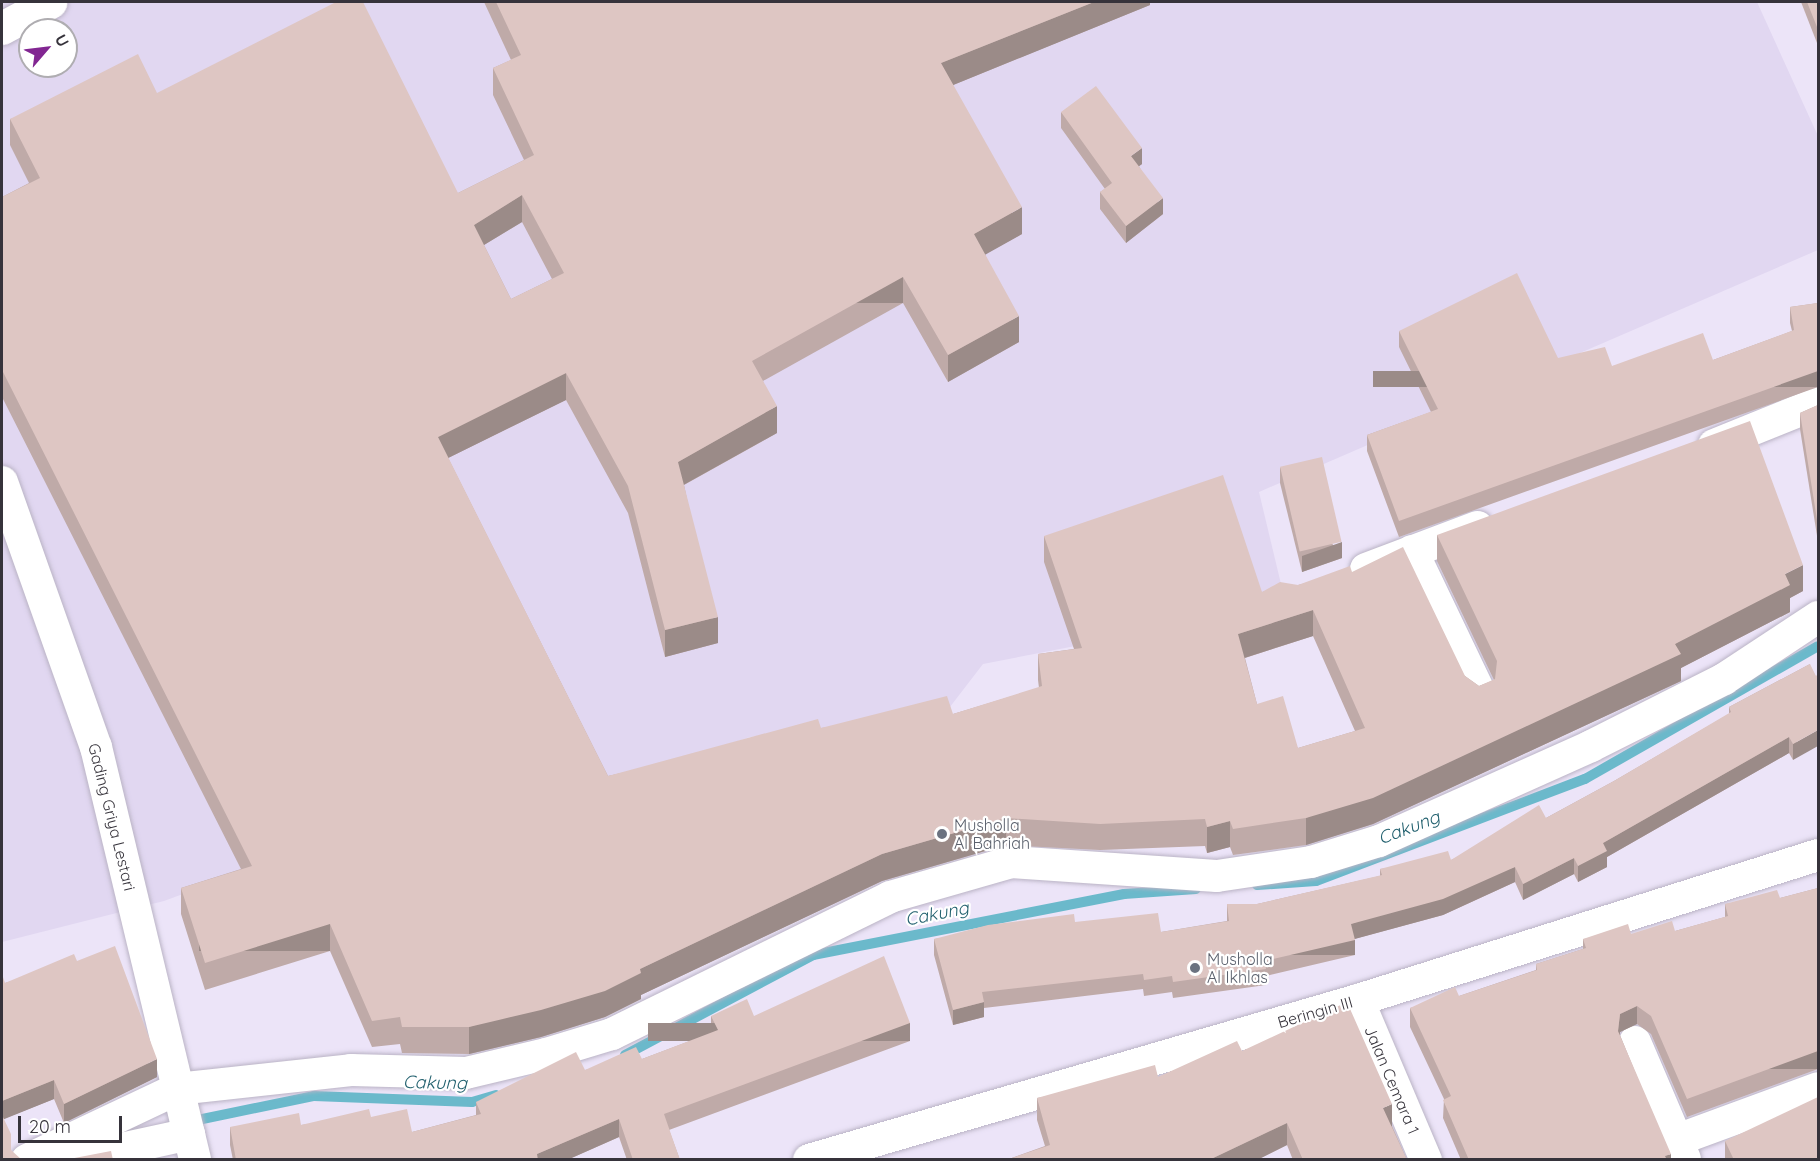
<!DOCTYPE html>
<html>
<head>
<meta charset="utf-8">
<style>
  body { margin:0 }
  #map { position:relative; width:1820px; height:1161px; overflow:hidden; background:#ece4f8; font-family:Quicksand,sans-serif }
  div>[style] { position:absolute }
  .built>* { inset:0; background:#e1d7f1 }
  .stream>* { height:10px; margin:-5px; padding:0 5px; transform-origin:5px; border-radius:5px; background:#6bb9cb }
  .roads { filter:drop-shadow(0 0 2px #bab3c5) drop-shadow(0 0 2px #bab3c5) }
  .minor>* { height:32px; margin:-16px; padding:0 16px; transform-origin:16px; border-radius:16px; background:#fff }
  .secondary>* { height:33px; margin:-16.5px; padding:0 16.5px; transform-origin:16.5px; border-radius:16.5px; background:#fff }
  .wall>* { inset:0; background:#bfaaa8 }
  .shaded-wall>* { inset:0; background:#9b8b88; transform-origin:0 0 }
  .building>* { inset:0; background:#dec6c3; transform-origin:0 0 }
  .dots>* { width:16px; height:16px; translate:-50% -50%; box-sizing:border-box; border:3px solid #fff; border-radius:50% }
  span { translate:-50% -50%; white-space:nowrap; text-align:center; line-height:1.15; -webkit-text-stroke:4.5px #fff; paint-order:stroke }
  .street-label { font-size:16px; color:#36333b }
  .worship-label { font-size:16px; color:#5b616d }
  .left { translate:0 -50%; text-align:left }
  .water-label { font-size:18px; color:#21606e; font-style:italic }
  .frame { position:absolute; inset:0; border:3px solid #36333b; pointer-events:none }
  .north { position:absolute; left:18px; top:18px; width:60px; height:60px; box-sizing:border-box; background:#fff; border:2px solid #afadb1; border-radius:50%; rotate:62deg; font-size:16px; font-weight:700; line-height:24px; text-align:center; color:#36333b }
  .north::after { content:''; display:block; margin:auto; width:21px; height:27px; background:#822692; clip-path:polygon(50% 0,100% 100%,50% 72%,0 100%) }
  .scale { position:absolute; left:18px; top:1116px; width:104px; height:27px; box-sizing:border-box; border:3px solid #36333b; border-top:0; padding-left:8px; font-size:18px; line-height:21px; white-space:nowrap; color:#36333b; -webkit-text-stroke:4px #fff; paint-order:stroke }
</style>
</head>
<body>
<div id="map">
  <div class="built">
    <div style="clip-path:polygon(evenodd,2px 2px,1757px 2px,1818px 136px,1818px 250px,1259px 492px,1286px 605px,983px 664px,943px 716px,750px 737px,452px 836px,429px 803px,164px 901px,2px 942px,2px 2px,30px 30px,66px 30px,66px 66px,30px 66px,30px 30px)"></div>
  </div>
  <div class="stream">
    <div style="left:1257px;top:885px;width:59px;rotate:-3.9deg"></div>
    <div style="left:1316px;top:881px;width:288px;rotate:-20.8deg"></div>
    <div style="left:1585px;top:779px;width:268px;rotate:-29.7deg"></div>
    <div style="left:625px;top:1055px;width:213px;rotate:-28deg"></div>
    <div style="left:813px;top:955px;width:317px;rotate:-11.1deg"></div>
    <div style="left:1124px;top:894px;width:72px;rotate:-4deg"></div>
    <div style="left:188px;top:1122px;width:129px;rotate:-11.7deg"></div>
    <div style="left:314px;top:1096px;width:158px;rotate:2.2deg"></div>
    <div style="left:472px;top:1102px;width:25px;rotate:-16deg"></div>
  </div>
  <div class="roads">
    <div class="minor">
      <div style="left:1714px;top:445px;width:112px;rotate:-22deg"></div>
      <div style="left:2px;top:482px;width:281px;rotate:70.5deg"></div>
      <div style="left:96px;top:747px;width:425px;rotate:76.5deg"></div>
      <div style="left:1412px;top:551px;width:160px;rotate:64.4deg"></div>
      <div style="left:1366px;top:569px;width:119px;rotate:-20.7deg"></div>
      <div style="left:1358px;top:1000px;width:174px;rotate:67deg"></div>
      <div style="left:1635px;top:1042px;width:127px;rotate:66.9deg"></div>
      <div style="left:1677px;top:1140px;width:150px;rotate:-20.2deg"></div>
      <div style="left:27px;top:1160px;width:166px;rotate:-25.3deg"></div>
      <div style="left:177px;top:1089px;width:175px;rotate:-6.2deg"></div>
      <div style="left:351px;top:1070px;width:115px;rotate:1.5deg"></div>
      <div style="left:466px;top:1073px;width:82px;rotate:-13.4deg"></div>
      <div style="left:546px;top:1054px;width:69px;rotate:-16.9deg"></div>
      <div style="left:612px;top:1034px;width:310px;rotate:-26.2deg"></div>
      <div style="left:890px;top:897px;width:126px;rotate:-16.1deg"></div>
      <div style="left:1011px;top:862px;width:206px;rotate:3.9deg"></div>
      <div style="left:1217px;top:876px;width:95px;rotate:-8.5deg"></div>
      <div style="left:1311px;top:862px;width:71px;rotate:-17.2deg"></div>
      <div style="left:1379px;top:841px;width:232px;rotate:-24.1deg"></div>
      <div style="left:1591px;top:746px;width:149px;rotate:-26.7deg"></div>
      <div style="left:1724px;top:679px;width:113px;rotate:-33.4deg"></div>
      <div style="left:71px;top:1160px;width:121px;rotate:-12.4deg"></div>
      <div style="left:809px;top:1160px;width:572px;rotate:-16.25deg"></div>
      <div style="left:1358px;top:1000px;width:482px;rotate:-17.5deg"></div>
    </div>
    <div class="secondary">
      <div style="left:2px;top:28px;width:55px;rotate:-28.4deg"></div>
    </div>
  </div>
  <div class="wall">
    <div style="clip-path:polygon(evenodd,484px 2px,1150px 2px,1150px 5px,953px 85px,1022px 234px,985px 254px,1019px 342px,948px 382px,903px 303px,763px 381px,777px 433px,684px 485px,718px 643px,665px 657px,628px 513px,566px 400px,448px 458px,608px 776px,821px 728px,953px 714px,1039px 688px,1038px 680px,1038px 654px,1074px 649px,1044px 562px,1044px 536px,1262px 592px,1298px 585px,1352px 572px,1465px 676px,1479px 686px,1494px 680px,1437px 561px,1437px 535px,1803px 591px,1790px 598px,1790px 612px,1681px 668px,1681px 681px,1373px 824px,1306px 845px,1233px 855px,1230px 847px,1207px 853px,1205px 846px,1100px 850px,1006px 845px,882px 881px,641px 995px,641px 999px,605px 1017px,541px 1037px,469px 1054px,402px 1053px,400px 1044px,372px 1047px,330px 951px,205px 990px,181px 914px,181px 888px,241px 869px,2px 397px,2px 197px,29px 183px,10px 145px,10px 119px,157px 93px,458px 193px,524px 160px,493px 95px,493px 68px,511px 60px,484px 2px,522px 222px,552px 279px,511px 299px,484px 245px,522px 222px,484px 2px,1313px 636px,1355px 731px,1298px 748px,1257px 704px,1245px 658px,1313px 636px)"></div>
    <div style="clip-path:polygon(1801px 2px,1818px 2px,1818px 42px,1817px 43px)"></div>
    <div style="clip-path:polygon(1061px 112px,1142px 164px,1139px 166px,1163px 214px,1126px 243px,1100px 209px,1100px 192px,1105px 189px,1061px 128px)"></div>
    <div style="clip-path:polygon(1818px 303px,1818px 387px,1399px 537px,1367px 451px,1367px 435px,1431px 412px,1399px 347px,1399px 331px,1558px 358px,1612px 366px,1713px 360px,1792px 331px,1790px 323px,1790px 307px)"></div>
    <div style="clip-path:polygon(1818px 405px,1818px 542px,1800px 429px,1800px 413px)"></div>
    <div style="clip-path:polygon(1280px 467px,1342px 558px,1302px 572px,1280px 483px)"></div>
    <div style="clip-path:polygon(1810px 664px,1793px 760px,1789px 753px,1607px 857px,1607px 867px,1578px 882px,1574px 874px,1523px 900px,1515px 882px,1443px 915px,1354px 939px,1355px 955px,1266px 976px,1266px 985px,1173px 998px,1172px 992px,1144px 996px,1143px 989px,984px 1008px,984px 1017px,953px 1025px,934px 955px,934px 939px,1075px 922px,1161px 932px,1227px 921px,1227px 904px,1257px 904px,1380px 876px,1380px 869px,1451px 860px,1546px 818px,1614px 781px,1729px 714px,1729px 707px)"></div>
    <div style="clip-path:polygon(1818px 888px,1818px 1069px,1687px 1117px,1651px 1034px,1637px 1024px,1620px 1032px,1620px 1035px,1671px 1160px,1461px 1160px,1443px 1118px,1444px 1099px,1410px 1027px,1410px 1008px,1459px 996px,1536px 970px,1536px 964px,1583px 949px,1583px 939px,1675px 931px,1725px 917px,1725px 904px,1780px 898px)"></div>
    <div style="clip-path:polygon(77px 961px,157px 1077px,64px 1123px,54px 1099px,3px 1119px,11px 1150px,2px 1160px,5px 983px)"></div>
    <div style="clip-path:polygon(711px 1016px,754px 1016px,910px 1041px,669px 1130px,680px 1160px,627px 1160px,619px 1137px,567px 1160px,233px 1160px,230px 1145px,230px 1127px,301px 1125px,371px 1117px,412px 1132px,476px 1115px,476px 1102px,585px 1070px,642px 1059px,711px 1033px)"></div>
    <div style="clip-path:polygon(1242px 1051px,1392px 1126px,1407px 1160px,1293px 1160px,1287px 1145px,1257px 1160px,1006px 1160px,1045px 1146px,1037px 1120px,1037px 1098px,1158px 1077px)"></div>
    <div style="clip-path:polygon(1725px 1141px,1818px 1160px,1725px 1160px)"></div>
  </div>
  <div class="shaded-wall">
    <div style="clip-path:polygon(1094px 2px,1150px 2px,1150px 5px,941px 90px,941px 63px)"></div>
    <div style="left:1817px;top:27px;width:1px;height:16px"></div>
    <div style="clip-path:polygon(1142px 148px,1142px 164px,1131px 172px,1131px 156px)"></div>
    <div style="clip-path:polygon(522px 195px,522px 222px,474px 251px,474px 225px)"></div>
    <div style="clip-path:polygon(1163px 198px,1163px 214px,1126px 243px,1126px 226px)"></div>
    <div style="clip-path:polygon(1022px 207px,1022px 234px,974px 261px,974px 234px)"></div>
    <div style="left:903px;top:277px;width:26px;height:173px;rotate:90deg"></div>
    <div style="clip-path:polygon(1019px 316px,1019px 342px,948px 382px,948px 355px)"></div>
    <div style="left:1818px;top:371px;width:16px;height:445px;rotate:90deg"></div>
    <div style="clip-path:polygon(566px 373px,566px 400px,438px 463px,438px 437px)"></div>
    <div style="clip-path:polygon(777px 406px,777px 433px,678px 488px,678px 462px)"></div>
    <div style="clip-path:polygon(1342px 542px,1342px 558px,1302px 572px,1302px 556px)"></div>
    <div style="clip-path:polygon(1803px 565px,1803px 591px,1790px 598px,1790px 612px,1681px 668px,1681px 681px,1373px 824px,1306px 845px,1306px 818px,1675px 644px,1785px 574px)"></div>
    <div style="clip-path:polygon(1313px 610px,1313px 636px,1238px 660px,1238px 634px)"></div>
    <div style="clip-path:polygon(718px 617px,718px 643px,665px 657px,665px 630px)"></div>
    <div style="clip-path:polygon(1818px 730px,1818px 746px,1793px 760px,1793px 744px)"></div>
    <div style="clip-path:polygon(1789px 737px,1789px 753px,1607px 857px,1607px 867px,1578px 882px,1578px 866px,1603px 843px)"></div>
    <div style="clip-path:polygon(1006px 818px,1006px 845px,882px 881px,641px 995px,641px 999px,605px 1017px,541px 1037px,469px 1054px,469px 1027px,640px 969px,882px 854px)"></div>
    <div style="clip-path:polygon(1230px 821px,1230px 847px,1207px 853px,1207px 827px)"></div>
    <div style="clip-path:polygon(1574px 858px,1574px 874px,1523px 900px,1523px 884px)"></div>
    <div style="clip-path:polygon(1515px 867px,1515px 882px,1443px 915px,1351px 940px,1351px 924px)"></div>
    <div style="left:330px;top:924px;width:27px;height:131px;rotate:90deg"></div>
    <div style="left:1355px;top:940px;width:15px;height:92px;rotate:90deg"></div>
    <div style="clip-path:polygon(984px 1002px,984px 1017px,953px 1025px,953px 1010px)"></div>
    <div style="clip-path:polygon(1637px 1006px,1637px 1024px,1620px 1032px,1618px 1049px,1618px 1031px,1620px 1014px)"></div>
    <div style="left:910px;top:1023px;width:18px;height:262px;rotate:90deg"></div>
    <div style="left:1818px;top:1051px;width:18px;height:140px;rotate:90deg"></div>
    <div style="clip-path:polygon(157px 1059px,157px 1077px,64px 1123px,64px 1104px)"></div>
    <div style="clip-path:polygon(54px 1080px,54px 1099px,2px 1120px,2px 1101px)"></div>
    <div style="clip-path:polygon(1392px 1104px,1392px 1126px,1383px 1130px,1383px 1108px)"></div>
    <div style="clip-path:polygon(619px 1119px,619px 1137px,567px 1160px,537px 1160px,537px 1154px)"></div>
    <div style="clip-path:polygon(1287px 1123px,1287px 1145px,1257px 1160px,1209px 1160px)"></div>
    <div style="clip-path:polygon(1671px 1154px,1671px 1160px,1665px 1160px,1665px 1156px)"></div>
  </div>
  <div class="building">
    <div style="clip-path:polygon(evenodd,336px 2px,363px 2px,458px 193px,534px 155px,493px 68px,521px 55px,496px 2px,1094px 2px,941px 63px,1022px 207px,974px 234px,1019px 316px,948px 355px,903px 277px,752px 361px,777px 406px,678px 462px,718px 617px,665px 630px,628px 486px,566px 373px,438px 437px,608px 776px,818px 719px,821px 728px,947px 696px,953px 714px,1042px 686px,1038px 654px,1082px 648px,1044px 536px,1223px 475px,1262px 592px,1280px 582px,1298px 585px,1350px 566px,1352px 572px,1403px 547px,1465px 676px,1479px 686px,1495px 679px,1497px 661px,1437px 535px,1750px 421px,1803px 565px,1785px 574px,1790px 585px,1675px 644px,1681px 654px,1373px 798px,1306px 818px,1233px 829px,1230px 821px,1207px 827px,1205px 819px,1100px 824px,1006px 818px,882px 854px,640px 969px,641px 973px,605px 991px,541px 1010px,469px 1027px,402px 1027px,400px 1017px,372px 1021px,330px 924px,205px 963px,181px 888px,252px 866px,2px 370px,2px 197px,40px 178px,10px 119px,138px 54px,157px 93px,336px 2px,522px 195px,564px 273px,511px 299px,474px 225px,522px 195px,336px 2px,1313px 610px,1365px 728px,1298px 748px,1283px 696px,1257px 704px,1238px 634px,1313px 610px)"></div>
    <div style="clip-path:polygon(1807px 2px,1818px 2px,1818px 27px,1817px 27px)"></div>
    <div style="clip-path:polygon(1096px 86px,1142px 148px,1131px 156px,1163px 198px,1126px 226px,1100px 192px,1112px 183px,1061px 112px)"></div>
    <div style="clip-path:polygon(1517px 273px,1558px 358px,1605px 347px,1612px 366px,1703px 333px,1713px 360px,1794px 330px,1790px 307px,1818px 303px,1818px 371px,1399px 521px,1367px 435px,1438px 409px,1399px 331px)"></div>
    <div style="clip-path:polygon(1818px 405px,1818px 526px,1800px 413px)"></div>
    <div style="left:1322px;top:457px;width:87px;height:43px;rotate:77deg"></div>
    <div style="clip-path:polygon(1810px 664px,1816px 676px,1818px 674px,1818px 730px,1793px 744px,1789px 737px,1603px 843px,1607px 851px,1578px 866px,1574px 858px,1523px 884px,1515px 867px,1443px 899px,1351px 924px,1355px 940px,1265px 961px,1266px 969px,1173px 982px,1172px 976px,1144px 980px,1143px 974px,982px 992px,984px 1002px,953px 1010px,934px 939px,988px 925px,1074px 914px,1075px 922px,1158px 913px,1161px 932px,1229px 921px,1227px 904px,1257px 904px,1382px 875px,1380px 869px,1448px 851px,1451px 860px,1539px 805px,1546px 818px,1614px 781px,1731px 712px,1729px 707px)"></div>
    <div style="clip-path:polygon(1818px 888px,1818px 1051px,1687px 1099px,1651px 1016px,1637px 1006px,1620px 1014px,1618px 1031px,1671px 1154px,1665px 1156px,1667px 1160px,1469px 1160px,1443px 1100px,1451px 1096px,1410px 1008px,1455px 987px,1459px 996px,1537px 970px,1536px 964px,1586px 948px,1583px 939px,1628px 924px,1631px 934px,1672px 921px,1675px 931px,1728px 916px,1725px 904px,1777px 890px,1780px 898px)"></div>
    <div style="clip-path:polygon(115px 946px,157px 1059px,64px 1104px,54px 1080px,2px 1101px,2px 974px,5px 983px,74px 954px,77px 961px)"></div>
    <div style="clip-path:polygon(884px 956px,910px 1023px,664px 1114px,680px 1160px,633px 1160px,619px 1119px,537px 1154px,538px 1160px,236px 1160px,230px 1127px,299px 1113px,301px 1125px,369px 1109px,371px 1117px,407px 1109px,412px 1132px,481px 1114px,476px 1102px,576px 1052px,585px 1070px,636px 1047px,642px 1059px,718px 1030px,711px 1016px,747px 999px,754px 1016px)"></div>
    <div style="clip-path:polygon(1347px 1002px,1392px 1104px,1383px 1108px,1407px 1160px,1303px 1160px,1287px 1123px,1209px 1160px,1006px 1160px,1050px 1145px,1037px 1098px,1155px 1065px,1158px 1077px,1237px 1041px,1242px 1051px)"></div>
    <div style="clip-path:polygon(1818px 1097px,1818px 1160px,1734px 1160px,1725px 1141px)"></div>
    <div style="clip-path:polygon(2px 1115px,11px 1134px,11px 1150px,22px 1160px,2px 1160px)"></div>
    <div style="clip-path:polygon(111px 1151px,113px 1160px,64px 1160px)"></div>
  </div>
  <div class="dots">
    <div style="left:942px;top:834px;background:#6b7280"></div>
    <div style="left:1195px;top:968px;background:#6b7280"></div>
  </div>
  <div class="street-label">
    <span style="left:112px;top:817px;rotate:76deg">Gading Griya Lestari</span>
    <span style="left:1315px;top:1012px;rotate:-16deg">Beringin III</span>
    <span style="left:1392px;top:1080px;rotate:67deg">Jalan Cemara 1</span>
  </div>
  <div class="worship-label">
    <span class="left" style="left:954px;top:834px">Musholla<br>Al Bahriah</span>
    <span class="left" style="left:1207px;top:968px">Musholla<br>Al Ikhlas</span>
  </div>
  <div class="water-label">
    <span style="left:1409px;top:828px;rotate:-21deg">Cakung</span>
    <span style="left:937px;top:914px;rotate:-11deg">Cakung</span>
    <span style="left:435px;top:1083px;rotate:1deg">Cakung</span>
  </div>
  <div class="frame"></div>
  <div class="north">U</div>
  <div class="scale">20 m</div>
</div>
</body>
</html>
